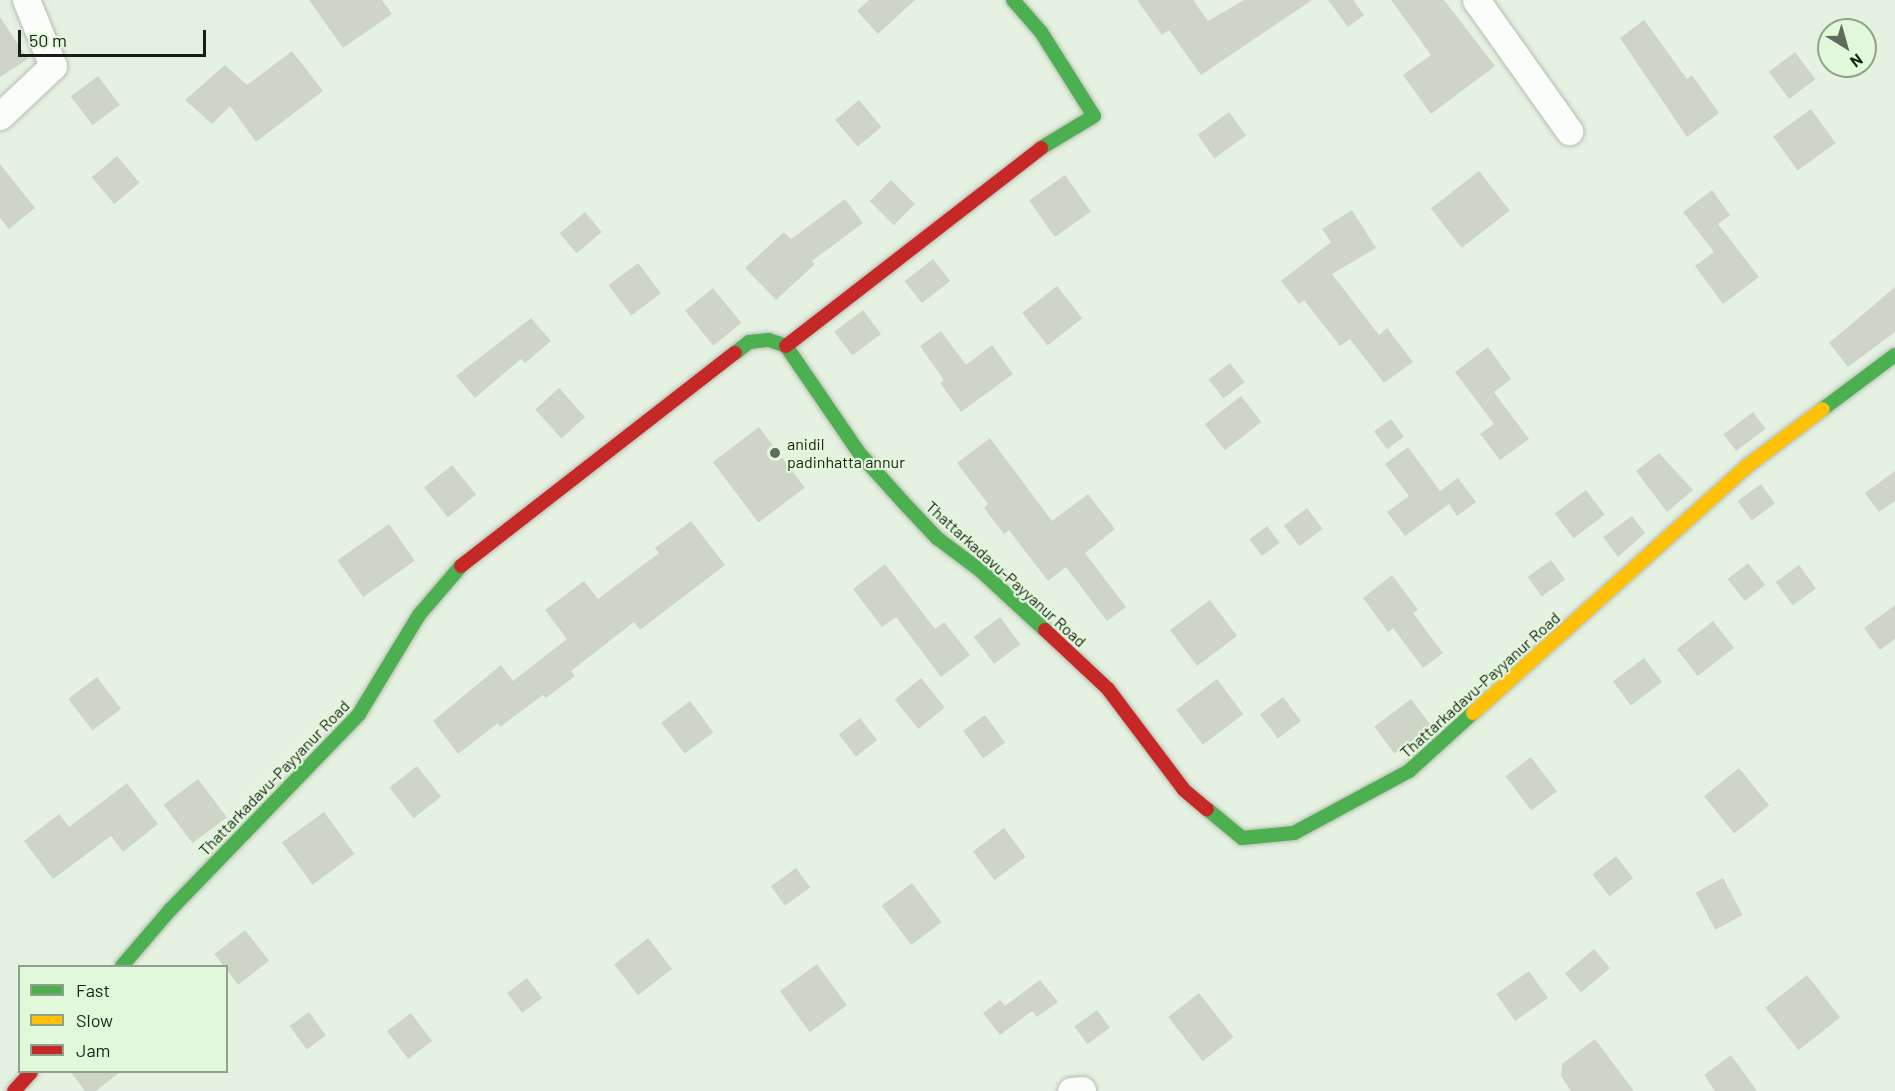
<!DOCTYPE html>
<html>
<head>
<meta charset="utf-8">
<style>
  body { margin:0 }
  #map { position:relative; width:1895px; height:1091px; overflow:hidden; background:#e6f2e1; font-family:Barlow,sans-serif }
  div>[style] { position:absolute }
  .building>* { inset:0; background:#ced5c7; transform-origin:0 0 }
  .roads { filter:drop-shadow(0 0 2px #b4bdb1) drop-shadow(0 0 2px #b4bdb1) }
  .street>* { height:27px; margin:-13.5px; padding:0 13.5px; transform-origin:13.5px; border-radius:13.5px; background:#fbfdfa }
  .fast>* { height:14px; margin:-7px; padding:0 7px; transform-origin:7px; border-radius:7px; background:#4caf50 }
  .slow>* { height:14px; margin:-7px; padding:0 7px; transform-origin:7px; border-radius:7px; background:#ffc107 }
  .jam>* { height:14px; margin:-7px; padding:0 7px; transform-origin:7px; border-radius:7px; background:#c62828 }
  .dots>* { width:16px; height:16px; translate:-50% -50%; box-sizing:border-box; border:3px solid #e2f8db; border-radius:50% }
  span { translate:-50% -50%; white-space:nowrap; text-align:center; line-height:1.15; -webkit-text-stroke:4.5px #e2f8db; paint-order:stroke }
  .poi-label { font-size:16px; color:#182016 }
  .left { translate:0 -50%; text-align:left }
  .street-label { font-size:16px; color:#182016 }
  .legend { position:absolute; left:18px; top:965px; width:210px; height:108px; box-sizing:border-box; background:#e2f8db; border:2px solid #91a28c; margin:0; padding:8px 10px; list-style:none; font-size:18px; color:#182016 }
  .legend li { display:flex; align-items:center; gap:12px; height:30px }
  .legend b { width:30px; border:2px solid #91a28c }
  .north { position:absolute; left:1817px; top:18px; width:60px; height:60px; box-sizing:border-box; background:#e2f8db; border:2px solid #91a28c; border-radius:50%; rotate:143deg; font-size:16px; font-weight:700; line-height:24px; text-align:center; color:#182016 }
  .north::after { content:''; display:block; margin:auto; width:21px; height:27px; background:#606a5d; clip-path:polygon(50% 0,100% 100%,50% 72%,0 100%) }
  .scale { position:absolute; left:18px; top:30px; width:188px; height:27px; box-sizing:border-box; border:3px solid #182016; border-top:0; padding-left:8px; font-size:18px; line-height:21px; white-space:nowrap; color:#182016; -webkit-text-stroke:4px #e2f8db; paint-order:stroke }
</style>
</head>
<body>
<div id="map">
  <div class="building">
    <div style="clip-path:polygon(309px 0,382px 0,392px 14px,343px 48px)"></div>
    <div style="clip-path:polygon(869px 0,915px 0,878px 34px,857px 11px)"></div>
    <div style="clip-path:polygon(1137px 0,1193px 0,1208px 21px,1244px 0,1312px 0,1201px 75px,1169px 30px,1162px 35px)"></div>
    <div style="clip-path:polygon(1328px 0,1353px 0,1364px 15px,1348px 27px)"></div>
    <div style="clip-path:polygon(1391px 0,1444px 0,1495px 66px,1431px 114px,1403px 75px,1431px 55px)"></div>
    <div style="clip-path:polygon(0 17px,28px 59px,0 77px)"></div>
    <div style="clip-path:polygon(1644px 20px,1687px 79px,1692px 75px,1719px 113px,1687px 137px,1620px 38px)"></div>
    <div style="clip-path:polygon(292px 51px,323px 91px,256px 142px,230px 106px,212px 124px,185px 100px,225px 65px,247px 85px)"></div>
    <div style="left:1795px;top:52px;width:34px;height:33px;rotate:53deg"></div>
    <div style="left:98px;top:76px;width:36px;height:34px;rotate:53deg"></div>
    <div style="left:859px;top:100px;width:35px;height:31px;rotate:50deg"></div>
    <div style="left:1811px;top:109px;width:42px;height:47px;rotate:54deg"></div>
    <div style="left:1229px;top:112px;width:29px;height:39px;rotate:54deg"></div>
    <div style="left:117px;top:156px;width:35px;height:33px;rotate:50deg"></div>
    <div style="clip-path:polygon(0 164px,35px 208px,9px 229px,0 218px)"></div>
    <div style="left:1479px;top:171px;width:50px;height:61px;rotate:52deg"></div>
    <div style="left:1065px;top:175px;width:45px;height:44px;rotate:55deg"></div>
    <div style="left:891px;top:180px;width:34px;height:30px;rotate:45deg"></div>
    <div style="clip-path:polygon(1712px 190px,1730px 215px,1718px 224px,1759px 277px,1723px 304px,1695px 266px,1714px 252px,1683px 212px)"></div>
    <div style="clip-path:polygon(845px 199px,863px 223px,812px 261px,815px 264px,776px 300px,745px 268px,784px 232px,791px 239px)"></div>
    <div style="clip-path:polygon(1352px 210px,1376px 248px,1332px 274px,1379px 335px,1387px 328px,1413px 362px,1384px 383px,1350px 339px,1340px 346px,1304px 300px,1299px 304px,1281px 281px,1331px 242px,1322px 229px)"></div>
    <div style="left:585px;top:212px;width:26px;height:33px;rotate:50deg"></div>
    <div style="left:933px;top:259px;width:28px;height:36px;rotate:52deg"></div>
    <div style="left:638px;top:263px;width:38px;height:37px;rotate:53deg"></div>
    <div style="left:1057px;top:286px;width:41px;height:44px;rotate:52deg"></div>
    <div style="clip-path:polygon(1895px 287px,1895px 332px,1848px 367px,1829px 343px)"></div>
    <div style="left:713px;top:288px;width:45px;height:36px;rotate:51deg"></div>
    <div style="left:863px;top:310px;width:30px;height:36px;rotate:53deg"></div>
    <div style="clip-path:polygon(531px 318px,551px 341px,525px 363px,521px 359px,475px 398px,456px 376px)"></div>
    <div style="clip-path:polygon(941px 331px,966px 365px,992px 345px,1013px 374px,961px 412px,940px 383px,944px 380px,920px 346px)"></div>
    <div style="clip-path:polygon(1488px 347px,1511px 379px,1494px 392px,1529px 439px,1500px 460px,1480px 434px,1494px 424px,1455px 372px)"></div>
    <div style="left:1230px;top:363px;width:24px;height:27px;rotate:52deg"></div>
    <div style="left:559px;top:388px;width:39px;height:32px;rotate:48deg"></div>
    <div style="left:1241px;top:396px;width:33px;height:46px;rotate:52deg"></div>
    <div style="left:1753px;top:412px;width:21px;height:37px;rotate:53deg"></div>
    <div style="left:1391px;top:419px;width:22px;height:21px;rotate:54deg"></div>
    <div style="left:759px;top:427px;width:76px;height:58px;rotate:53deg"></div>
    <div style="clip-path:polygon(990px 438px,1052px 521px,1088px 494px,1115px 529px,1085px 553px,1126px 607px,1107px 621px,1066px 567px,1048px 581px,1009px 530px,1004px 534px,984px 508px,988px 504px,957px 463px)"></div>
    <div style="clip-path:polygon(1408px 447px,1440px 491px,1458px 478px,1476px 502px,1457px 516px,1449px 504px,1405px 536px,1387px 512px,1409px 496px,1385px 464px)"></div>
    <div style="clip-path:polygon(1659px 453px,1693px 490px,1667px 512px,1636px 471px)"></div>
    <div style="left:452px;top:465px;width:38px;height:36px;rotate:51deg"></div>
    <div style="clip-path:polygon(1895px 471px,1895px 501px,1879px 512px,1865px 493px)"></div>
    <div style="left:1761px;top:484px;width:24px;height:29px;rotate:54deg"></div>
    <div style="left:1586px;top:490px;width:31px;height:39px;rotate:53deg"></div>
    <div style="left:1307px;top:508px;width:26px;height:29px;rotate:53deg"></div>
    <div style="clip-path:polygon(1632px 516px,1645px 533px,1618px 557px,1603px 537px)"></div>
    <div style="clip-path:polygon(691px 521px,725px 565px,640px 630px,634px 622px,571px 671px,575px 676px,546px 698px,543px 695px,500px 727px,498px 723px,458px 754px,433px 721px,501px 665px,513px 681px,567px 639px,545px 610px,584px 581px,598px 599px,659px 553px,655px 548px)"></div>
    <div style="left:389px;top:524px;width:45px;height:63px;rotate:55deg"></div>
    <div style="left:1267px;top:526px;width:21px;height:22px;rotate:53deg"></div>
    <div style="left:1551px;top:560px;width:24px;height:29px;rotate:54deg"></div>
    <div style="left:1748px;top:563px;width:28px;height:26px;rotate:52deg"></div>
    <div style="clip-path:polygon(885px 564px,935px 629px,944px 622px,970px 655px,941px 677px,896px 617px,882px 627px,853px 589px)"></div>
    <div style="left:1799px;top:565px;width:29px;height:29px;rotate:54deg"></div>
    <div style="clip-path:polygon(1392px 575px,1418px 610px,1413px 613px,1443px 653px,1423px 668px,1393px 628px,1388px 632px,1363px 598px)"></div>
    <div style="left:1210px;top:600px;width:45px;height:50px;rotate:53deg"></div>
    <div style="clip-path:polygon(1895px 605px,1895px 639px,1880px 650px,1864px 628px)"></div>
    <div style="left:1000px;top:617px;width:34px;height:33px;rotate:53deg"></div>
    <div style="left:1713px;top:621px;width:34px;height:46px;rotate:52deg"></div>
    <div style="left:1644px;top:658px;width:30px;height:39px;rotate:53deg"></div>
    <div style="left:97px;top:677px;width:40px;height:36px;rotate:53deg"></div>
    <div style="left:921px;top:678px;width:38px;height:34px;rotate:51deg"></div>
    <div style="left:1217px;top:679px;width:44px;height:51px;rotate:53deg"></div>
    <div style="left:1283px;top:697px;width:30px;height:29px;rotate:53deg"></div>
    <div style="left:1411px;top:699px;width:34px;height:46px;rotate:53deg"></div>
    <div style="left:690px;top:701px;width:39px;height:36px;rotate:53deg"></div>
    <div style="left:985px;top:715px;width:34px;height:27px;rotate:54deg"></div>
    <div style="left:860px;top:718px;width:28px;height:27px;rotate:52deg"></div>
    <div style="left:1531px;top:757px;width:43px;height:32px;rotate:53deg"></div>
    <div style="left:417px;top:766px;width:39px;height:35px;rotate:52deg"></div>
    <div style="left:1739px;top:768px;width:48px;height:45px;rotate:51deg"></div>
    <div style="left:198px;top:779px;width:48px;height:43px;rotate:53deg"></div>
    <div style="clip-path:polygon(127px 783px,158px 824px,123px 852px,111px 836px,53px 879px,24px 841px,59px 814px,69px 827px)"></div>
    <div style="left:324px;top:812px;width:52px;height:52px;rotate:54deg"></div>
    <div style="left:1004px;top:828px;width:36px;height:39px;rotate:53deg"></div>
    <div style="left:1616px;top:856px;width:28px;height:30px;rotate:52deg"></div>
    <div style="left:796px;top:868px;width:24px;height:31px;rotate:54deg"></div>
    <div style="left:1723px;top:878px;width:42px;height:31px;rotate:62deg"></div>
    <div style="left:912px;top:883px;width:49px;height:38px;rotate:53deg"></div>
    <div style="left:245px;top:930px;width:39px;height:39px;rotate:52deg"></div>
    <div style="left:648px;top:938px;width:39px;height:43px;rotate:52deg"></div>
    <div style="left:1594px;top:949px;width:25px;height:38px;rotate:50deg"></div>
    <div style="left:817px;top:964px;width:51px;height:46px;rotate:54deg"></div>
    <div style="left:1529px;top:971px;width:33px;height:40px;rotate:55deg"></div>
    <div style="left:1807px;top:975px;width:54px;height:53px;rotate:52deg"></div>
    <div style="left:527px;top:978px;width:25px;height:25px;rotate:53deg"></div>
    <div style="clip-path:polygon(1040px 980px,1058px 1002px,1037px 1017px,1032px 1011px,1000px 1035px,983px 1013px,1000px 1000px,1005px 1006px)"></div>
    <div style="left:1199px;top:993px;width:56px;height:39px;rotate:52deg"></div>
    <div style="left:1097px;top:1010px;width:22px;height:28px;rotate:54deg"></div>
    <div style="left:309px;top:1012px;width:29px;height:24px;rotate:54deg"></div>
    <div style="left:411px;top:1013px;width:35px;height:30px;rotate:53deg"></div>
    <div style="clip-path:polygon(1595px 1039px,1634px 1091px,1571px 1091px,1561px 1076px,1562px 1064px)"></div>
    <div style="clip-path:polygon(1731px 1055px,1757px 1091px,1715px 1091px,1704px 1075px)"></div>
    <div style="clip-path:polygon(70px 1071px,121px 1071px,96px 1091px,85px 1091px)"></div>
  </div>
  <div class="roads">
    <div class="street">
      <div style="left:1476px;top:0;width:161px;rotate:54.6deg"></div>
      <div style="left:0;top:116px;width:73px;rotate:-43.3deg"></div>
      <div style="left:53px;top:66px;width:71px;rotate:-112.2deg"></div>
      <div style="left:1071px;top:1091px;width:11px;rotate:-5deg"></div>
    </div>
    <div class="fast">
      <div style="left:1013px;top:0;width:43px;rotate:48.8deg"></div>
      <div style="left:1041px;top:32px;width:99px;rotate:57.8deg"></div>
      <div style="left:1094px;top:116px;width:62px;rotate:148.9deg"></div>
      <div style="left:735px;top:353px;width:18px;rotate:-38deg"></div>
      <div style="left:749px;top:342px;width:20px;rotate:-6deg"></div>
      <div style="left:769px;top:340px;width:18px;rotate:19deg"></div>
      <div style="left:786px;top:346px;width:131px;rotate:55.6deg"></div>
      <div style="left:860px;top:454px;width:64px;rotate:48.1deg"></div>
      <div style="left:903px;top:502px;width:50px;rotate:46.6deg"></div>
      <div style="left:937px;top:538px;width:55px;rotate:36.9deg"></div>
      <div style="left:981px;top:571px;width:87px;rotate:42.7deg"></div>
      <div style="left:1823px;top:409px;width:90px;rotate:-36.9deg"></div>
      <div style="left:1207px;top:809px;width:45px;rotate:39.6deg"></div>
      <div style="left:1242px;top:838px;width:52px;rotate:-5.5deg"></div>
      <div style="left:1294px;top:833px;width:131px;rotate:-28.3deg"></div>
      <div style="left:1409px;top:771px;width:86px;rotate:-42.2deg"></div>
      <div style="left:122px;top:966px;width:74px;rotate:-49.4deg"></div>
      <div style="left:170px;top:910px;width:272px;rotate:-46deg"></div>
      <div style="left:359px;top:714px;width:116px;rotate:-58.8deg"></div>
      <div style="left:419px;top:615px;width:65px;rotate:-49.4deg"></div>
    </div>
    <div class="slow">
      <div style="left:1473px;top:713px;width:367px;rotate:-42deg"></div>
      <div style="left:1746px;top:467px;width:96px;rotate:-37deg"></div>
    </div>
    <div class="jam">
      <div style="left:786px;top:346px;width:323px;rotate:-37.8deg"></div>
      <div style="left:461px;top:566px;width:347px;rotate:-37.9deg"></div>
      <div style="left:1045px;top:630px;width:86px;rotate:43.1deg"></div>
      <div style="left:1108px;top:689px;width:126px;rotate:53deg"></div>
      <div style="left:1184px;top:790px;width:30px;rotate:40deg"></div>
      <div style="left:14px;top:1091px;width:25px;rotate:-48deg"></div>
    </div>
  </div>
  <div class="dots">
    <div style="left:775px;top:453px;background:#606a5d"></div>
  </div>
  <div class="poi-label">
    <span class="left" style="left:787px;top:453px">anidil<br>padinhatta annur</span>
  </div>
  <div class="street-label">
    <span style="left:1006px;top:574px;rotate:42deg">Thattarkadavu-Payyanur Road</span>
    <span style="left:1480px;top:685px;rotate:-42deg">Thattarkadavu-Payyanur Road</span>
    <span style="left:274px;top:778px;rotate:-46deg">Thattarkadavu-Payyanur Road</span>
  </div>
  <ul class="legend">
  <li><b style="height:8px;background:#4caf50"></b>Fast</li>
  <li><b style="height:8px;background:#ffc107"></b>Slow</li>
  <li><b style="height:8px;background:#c62828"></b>Jam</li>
  </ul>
  <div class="north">N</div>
  <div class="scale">50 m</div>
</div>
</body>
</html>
